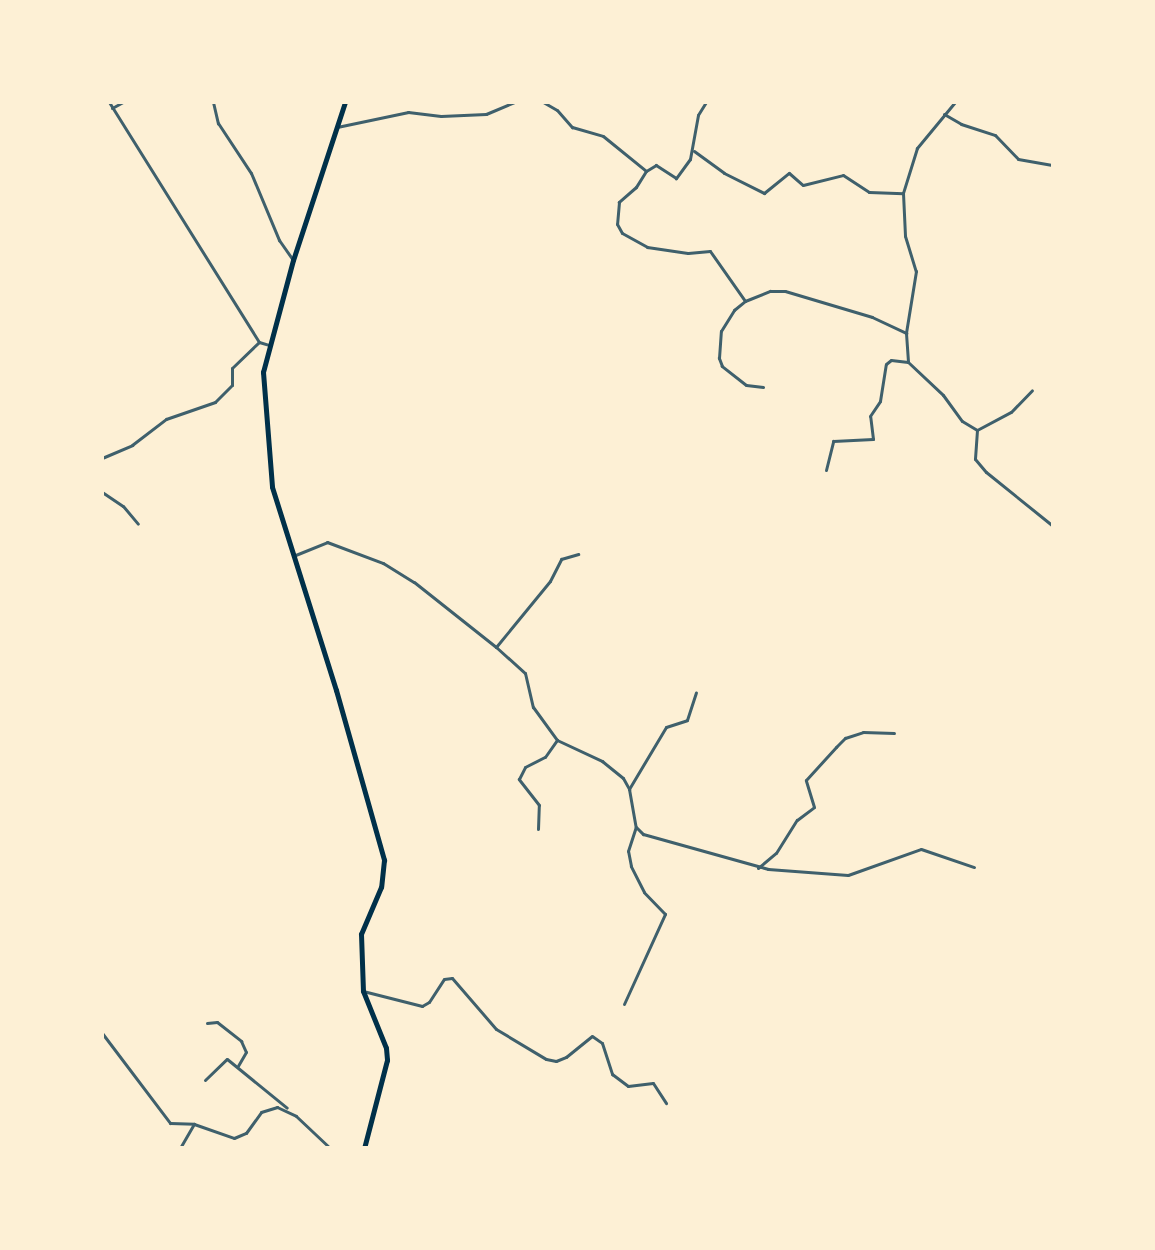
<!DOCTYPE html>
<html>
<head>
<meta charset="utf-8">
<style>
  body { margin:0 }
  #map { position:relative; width:1155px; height:1250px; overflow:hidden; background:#fdf0d5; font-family:"Fira Sans",sans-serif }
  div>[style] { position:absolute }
  .minor>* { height:3px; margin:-1.5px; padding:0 1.5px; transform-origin:1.5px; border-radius:1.5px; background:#3f606c }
  .secondary>* { height:5px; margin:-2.5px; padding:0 2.5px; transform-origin:2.5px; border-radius:2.5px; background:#003049 }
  span { translate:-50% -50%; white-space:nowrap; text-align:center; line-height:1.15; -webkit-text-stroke:6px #fdf0d5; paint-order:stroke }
  .frame { position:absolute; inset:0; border:104px solid #fdf0d5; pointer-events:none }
</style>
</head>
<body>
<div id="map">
  <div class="minor">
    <div style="left:109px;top:102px;width:283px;rotate:58deg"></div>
    <div style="left:259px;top:342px;width:10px;rotate:17deg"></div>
    <div style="left:213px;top:102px;width:22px;rotate:77deg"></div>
    <div style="left:218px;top:123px;width:60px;rotate:56.6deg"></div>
    <div style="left:251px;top:173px;width:73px;rotate:67.3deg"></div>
    <div style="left:279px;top:240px;width:24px;rotate:55deg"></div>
    <div style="left:543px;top:102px;width:16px;rotate:30deg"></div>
    <div style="left:557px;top:110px;width:23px;rotate:49deg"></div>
    <div style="left:572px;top:127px;width:32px;rotate:16deg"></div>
    <div style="left:603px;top:136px;width:55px;rotate:39.1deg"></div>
    <div style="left:706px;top:102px;width:15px;rotate:122deg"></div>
    <div style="left:698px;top:115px;width:45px;rotate:100.3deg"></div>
    <div style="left:690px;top:159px;width:24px;rotate:126deg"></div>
    <div style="left:676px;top:178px;width:24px;rotate:-147deg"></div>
    <div style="left:656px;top:165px;width:12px;rotate:149deg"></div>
    <div style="left:646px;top:171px;width:19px;rotate:122deg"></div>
    <div style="left:636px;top:187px;width:23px;rotate:139deg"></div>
    <div style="left:619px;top:202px;width:22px;rotate:95deg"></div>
    <div style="left:617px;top:224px;width:10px;rotate:61deg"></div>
    <div style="left:622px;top:233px;width:29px;rotate:29deg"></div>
    <div style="left:647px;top:247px;width:41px;rotate:8.3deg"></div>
    <div style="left:688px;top:253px;width:22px;rotate:-5deg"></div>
    <div style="left:710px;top:251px;width:61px;rotate:55deg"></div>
    <div style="left:955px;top:102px;width:60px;rotate:129.6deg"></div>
    <div style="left:917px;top:148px;width:47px;rotate:107.3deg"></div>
    <div style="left:903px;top:193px;width:43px;rotate:87.3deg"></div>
    <div style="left:905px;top:236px;width:37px;rotate:73deg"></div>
    <div style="left:916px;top:271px;width:63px;rotate:99.2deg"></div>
    <div style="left:906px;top:333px;width:29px;rotate:86deg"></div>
    <div style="left:908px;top:362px;width:48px;rotate:43.3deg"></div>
    <div style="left:943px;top:395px;width:32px;rotate:54deg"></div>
    <div style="left:962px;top:421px;width:17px;rotate:31deg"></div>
    <div style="left:977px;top:430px;width:29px;rotate:94deg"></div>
    <div style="left:975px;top:459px;width:17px;rotate:50deg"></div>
    <div style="left:986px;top:472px;width:86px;rotate:38.9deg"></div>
    <div style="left:112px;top:108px;width:13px;rotate:-29deg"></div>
    <div style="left:944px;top:114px;width:20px;rotate:30deg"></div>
    <div style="left:961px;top:124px;width:36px;rotate:18deg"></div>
    <div style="left:995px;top:135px;width:33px;rotate:46deg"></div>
    <div style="left:1018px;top:159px;width:36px;rotate:10deg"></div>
    <div style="left:337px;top:127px;width:73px;rotate:-11.9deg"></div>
    <div style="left:408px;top:112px;width:33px;rotate:7deg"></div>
    <div style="left:441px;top:116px;width:45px;rotate:-2.5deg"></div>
    <div style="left:486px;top:114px;width:30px;rotate:-23deg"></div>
    <div style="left:694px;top:151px;width:37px;rotate:36deg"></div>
    <div style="left:724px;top:173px;width:45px;rotate:26.6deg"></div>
    <div style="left:764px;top:193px;width:32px;rotate:-39deg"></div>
    <div style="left:789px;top:173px;width:18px;rotate:41deg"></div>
    <div style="left:803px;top:185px;width:41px;rotate:-14deg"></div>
    <div style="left:843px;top:175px;width:31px;rotate:33deg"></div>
    <div style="left:869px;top:192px;width:34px;rotate:2deg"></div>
    <div style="left:763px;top:387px;width:17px;rotate:-173deg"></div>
    <div style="left:746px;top:385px;width:31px;rotate:-142deg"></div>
    <div style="left:722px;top:366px;width:9px;rotate:-111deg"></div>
    <div style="left:719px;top:358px;width:27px;rotate:-86deg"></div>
    <div style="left:721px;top:331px;width:25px;rotate:-58deg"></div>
    <div style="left:734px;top:310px;width:14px;rotate:-39deg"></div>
    <div style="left:745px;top:301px;width:27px;rotate:-22deg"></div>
    <div style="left:770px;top:291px;width:15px"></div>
    <div style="left:785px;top:291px;width:91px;rotate:16.6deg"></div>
    <div style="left:872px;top:317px;width:38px;rotate:25deg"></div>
    <div style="left:977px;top:430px;width:38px;rotate:-28deg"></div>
    <div style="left:1011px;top:412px;width:30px;rotate:-46deg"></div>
    <div style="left:102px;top:458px;width:33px;rotate:-23deg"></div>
    <div style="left:132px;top:445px;width:43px;rotate:-37.4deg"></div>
    <div style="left:166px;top:419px;width:52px;rotate:-19.1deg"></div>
    <div style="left:215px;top:402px;width:24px;rotate:-45deg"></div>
    <div style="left:232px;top:385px;width:17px;rotate:-90deg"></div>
    <div style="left:232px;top:368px;width:37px;rotate:-44deg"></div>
    <div style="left:826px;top:470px;width:30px;rotate:-76deg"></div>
    <div style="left:833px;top:441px;width:40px;rotate:-2.9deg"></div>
    <div style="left:873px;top:439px;width:23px;rotate:-97deg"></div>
    <div style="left:870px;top:416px;width:18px;rotate:-56deg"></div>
    <div style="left:880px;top:401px;width:37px;rotate:-81deg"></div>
    <div style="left:886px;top:364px;width:6px;rotate:-39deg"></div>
    <div style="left:891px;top:360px;width:17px;rotate:7deg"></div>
    <div style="left:102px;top:492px;width:25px;rotate:34deg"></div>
    <div style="left:123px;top:506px;width:23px;rotate:50deg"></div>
    <div style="left:293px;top:556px;width:37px;rotate:-22deg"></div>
    <div style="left:327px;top:542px;width:60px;rotate:20.6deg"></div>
    <div style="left:383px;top:563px;width:36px;rotate:32deg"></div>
    <div style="left:414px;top:582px;width:105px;rotate:38.4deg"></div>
    <div style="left:496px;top:647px;width:39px;rotate:42deg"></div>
    <div style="left:525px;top:673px;width:35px;rotate:77deg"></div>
    <div style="left:533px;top:707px;width:41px;rotate:54deg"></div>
    <div style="left:557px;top:740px;width:50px;rotate:25deg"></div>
    <div style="left:602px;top:761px;width:27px;rotate:39deg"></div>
    <div style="left:623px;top:778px;width:13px;rotate:61deg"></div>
    <div style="left:629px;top:789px;width:39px;rotate:80deg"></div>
    <div style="left:636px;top:827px;width:10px;rotate:45deg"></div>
    <div style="left:643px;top:834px;width:130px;rotate:15.6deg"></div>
    <div style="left:768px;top:869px;width:80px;rotate:4.3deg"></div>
    <div style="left:848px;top:875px;width:77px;rotate:-19.6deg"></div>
    <div style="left:921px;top:849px;width:56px;rotate:18.8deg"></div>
    <div style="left:496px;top:647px;width:85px;rotate:-50.7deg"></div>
    <div style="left:550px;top:581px;width:25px;rotate:-63deg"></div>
    <div style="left:561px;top:559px;width:18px;rotate:-16deg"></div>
    <div style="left:629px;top:789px;width:72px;rotate:-59.2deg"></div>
    <div style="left:666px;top:727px;width:22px;rotate:-18deg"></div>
    <div style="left:687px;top:720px;width:29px;rotate:-72deg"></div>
    <div style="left:538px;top:829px;width:24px;rotate:-88deg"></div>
    <div style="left:539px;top:805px;width:33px;rotate:-128deg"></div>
    <div style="left:519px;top:779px;width:13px;rotate:-63deg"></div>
    <div style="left:525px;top:767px;width:22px;rotate:-27deg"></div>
    <div style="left:545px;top:757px;width:21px;rotate:-55deg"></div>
    <div style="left:758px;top:868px;width:23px;rotate:-40deg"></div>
    <div style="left:776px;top:853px;width:39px;rotate:-58deg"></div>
    <div style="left:797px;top:820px;width:21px;rotate:-37deg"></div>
    <div style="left:814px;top:807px;width:28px;rotate:-107deg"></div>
    <div style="left:806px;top:780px;width:45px;rotate:-47.7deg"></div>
    <div style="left:836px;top:747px;width:13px;rotate:-45deg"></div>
    <div style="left:845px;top:738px;width:19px;rotate:-18deg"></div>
    <div style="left:863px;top:732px;width:31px;rotate:2deg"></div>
    <div style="left:363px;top:991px;width:61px;rotate:14.3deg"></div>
    <div style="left:422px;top:1006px;width:8px;rotate:-30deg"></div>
    <div style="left:429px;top:1002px;width:27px;rotate:-57deg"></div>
    <div style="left:444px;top:979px;width:8px;rotate:-7deg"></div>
    <div style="left:452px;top:978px;width:67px;rotate:49.2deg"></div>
    <div style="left:496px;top:1029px;width:58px;rotate:31deg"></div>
    <div style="left:546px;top:1059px;width:10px;rotate:11deg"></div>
    <div style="left:556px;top:1061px;width:11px;rotate:-22deg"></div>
    <div style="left:566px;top:1057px;width:33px;rotate:-39deg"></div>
    <div style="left:592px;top:1036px;width:12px;rotate:35deg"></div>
    <div style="left:602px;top:1043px;width:33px;rotate:72deg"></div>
    <div style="left:612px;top:1074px;width:20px;rotate:37deg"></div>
    <div style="left:628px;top:1086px;width:25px;rotate:-7deg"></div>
    <div style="left:653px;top:1083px;width:24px;rotate:57deg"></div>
    <div style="left:624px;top:1004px;width:99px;rotate:-65.5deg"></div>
    <div style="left:665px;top:914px;width:30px;rotate:-134deg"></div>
    <div style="left:644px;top:892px;width:29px;rotate:-117deg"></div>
    <div style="left:631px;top:866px;width:15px;rotate:-101deg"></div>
    <div style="left:628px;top:851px;width:25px;rotate:-72deg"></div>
    <div style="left:207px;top:1023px;width:10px;rotate:-6deg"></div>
    <div style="left:217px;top:1022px;width:31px;rotate:38deg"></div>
    <div style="left:241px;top:1041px;width:12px;rotate:66deg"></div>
    <div style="left:246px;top:1052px;width:16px;rotate:120deg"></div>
    <div style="left:102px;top:1033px;width:113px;rotate:52.9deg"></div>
    <div style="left:170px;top:1123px;width:24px;rotate:2deg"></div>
    <div style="left:194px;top:1124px;width:42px;rotate:19.3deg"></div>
    <div style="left:234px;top:1138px;width:13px;rotate:-23deg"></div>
    <div style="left:246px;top:1133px;width:26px;rotate:-54deg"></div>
    <div style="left:261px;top:1112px;width:17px;rotate:-17deg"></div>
    <div style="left:277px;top:1107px;width:21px;rotate:25deg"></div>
    <div style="left:296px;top:1116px;width:47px;rotate:43.3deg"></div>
    <div style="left:205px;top:1080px;width:30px;rotate:-44deg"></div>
    <div style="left:227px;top:1059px;width:77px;rotate:39.2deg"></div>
    <div style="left:180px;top:1148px;width:28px;rotate:-60deg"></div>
  </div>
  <div class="secondary">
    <div style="left:345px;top:102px;width:166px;rotate:108.2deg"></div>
    <div style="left:293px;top:260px;width:116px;rotate:105deg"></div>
    <div style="left:263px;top:372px;width:115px;rotate:85.5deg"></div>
    <div style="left:272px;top:487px;width:213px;rotate:72.5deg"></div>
    <div style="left:336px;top:690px;width:177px;rotate:74.2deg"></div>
    <div style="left:384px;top:860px;width:27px;rotate:96deg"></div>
    <div style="left:381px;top:887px;width:51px;rotate:113.1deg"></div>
    <div style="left:361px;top:934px;width:57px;rotate:88deg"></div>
    <div style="left:363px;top:991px;width:61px;rotate:68deg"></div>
    <div style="left:386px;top:1048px;width:12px;rotate:85deg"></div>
    <div style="left:387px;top:1060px;width:91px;rotate:104.6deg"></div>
  </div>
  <div class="frame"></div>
</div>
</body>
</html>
